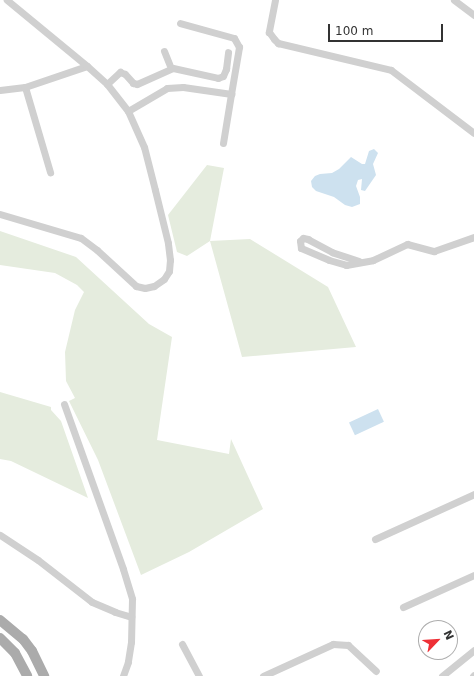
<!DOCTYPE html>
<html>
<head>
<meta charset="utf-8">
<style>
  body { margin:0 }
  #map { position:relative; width:474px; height:676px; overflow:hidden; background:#fff; font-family:"DejaVu Sans",sans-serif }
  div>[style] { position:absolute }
  .green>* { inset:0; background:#e5ecde }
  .water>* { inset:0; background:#cde1ef; transform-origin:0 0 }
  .minor>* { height:7px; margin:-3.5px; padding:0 3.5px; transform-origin:3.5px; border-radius:3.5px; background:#d0d0d0 }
  .primary>* { height:10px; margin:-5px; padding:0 5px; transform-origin:5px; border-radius:5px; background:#ababab }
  span { translate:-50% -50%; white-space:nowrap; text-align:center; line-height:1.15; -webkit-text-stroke:4px #fff; paint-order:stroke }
  .north { position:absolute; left:418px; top:620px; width:40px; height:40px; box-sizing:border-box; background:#fff; border:1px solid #adadad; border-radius:50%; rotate:65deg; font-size:11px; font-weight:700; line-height:16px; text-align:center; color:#333 }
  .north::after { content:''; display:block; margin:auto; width:14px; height:18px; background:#ee3036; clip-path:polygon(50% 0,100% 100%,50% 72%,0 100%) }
  .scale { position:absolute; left:328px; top:24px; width:115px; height:18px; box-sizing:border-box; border:2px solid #333; border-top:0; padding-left:5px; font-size:12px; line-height:14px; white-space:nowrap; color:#333; -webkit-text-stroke:3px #fff; paint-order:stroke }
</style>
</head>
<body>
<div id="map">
  <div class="green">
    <div style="clip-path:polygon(207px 165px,224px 168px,210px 241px,250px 239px,328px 287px,356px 347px,242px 357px,210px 241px,187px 256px,177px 252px,168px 215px)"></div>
    <div style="clip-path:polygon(0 231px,76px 257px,149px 324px,172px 337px,157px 440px,229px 454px,231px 439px,263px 509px,189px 552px,141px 575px,98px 460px,69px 401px,75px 398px,66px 381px,65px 352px,75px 310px,84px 292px,77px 285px,55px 273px,0 265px)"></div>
    <div style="clip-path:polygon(0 392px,51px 407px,51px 410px,61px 421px,88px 498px,11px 461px,0 459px)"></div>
  </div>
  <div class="water">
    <div style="clip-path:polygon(374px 149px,378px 153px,373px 164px,376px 175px,365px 191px,361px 190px,362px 179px,358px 180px,356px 186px,360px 197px,360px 204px,352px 207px,345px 205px,334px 197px,316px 191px,312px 187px,311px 181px,315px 176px,320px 174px,332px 173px,339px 169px,351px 157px,362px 164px,365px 164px,369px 151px)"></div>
    <div style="left:378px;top:409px;width:14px;height:32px;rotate:65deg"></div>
  </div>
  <div class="minor">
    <div style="left:275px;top:0;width:33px;rotate:101deg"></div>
    <div style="left:269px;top:32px;width:9px;rotate:54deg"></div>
    <div style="left:274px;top:39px;width:6px;rotate:45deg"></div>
    <div style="left:278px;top:43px;width:116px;rotate:13.4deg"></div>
    <div style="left:391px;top:70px;width:104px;rotate:37.2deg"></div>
    <div style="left:454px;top:0;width:25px;rotate:37deg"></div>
    <div style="left:164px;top:51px;width:18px;rotate:68deg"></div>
    <div style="left:107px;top:84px;width:18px;rotate:-43deg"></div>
    <div style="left:120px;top:72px;width:5px;rotate:22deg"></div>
    <div style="left:125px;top:74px;width:12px;rotate:48deg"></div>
    <div style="left:133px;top:83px;width:4px;rotate:14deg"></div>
    <div style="left:137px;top:84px;width:39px;rotate:-24deg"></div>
    <div style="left:173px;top:68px;width:46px;rotate:12.5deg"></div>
    <div style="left:218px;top:78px;width:5px;rotate:-22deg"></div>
    <div style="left:223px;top:76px;width:8px;rotate:-67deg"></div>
    <div style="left:226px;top:69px;width:17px;rotate:-83deg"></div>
    <div style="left:25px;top:87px;width:89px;rotate:73.6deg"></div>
    <div style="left:0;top:90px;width:25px;rotate:-7deg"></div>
    <div style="left:25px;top:87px;width:65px;rotate:-18.7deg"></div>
    <div style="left:128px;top:111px;width:45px;rotate:-30.5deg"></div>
    <div style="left:167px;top:88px;width:16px;rotate:-4deg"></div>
    <div style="left:183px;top:87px;width:49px;rotate:8.3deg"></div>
    <div style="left:231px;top:94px;width:48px;rotate:-80.3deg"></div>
    <div style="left:239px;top:47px;width:10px;rotate:-119deg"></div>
    <div style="left:234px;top:38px;width:56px;rotate:-164.5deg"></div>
    <div style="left:223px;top:143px;width:50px;rotate:-80.7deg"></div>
    <div style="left:0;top:214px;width:84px;rotate:16.5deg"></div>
    <div style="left:81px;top:238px;width:20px;rotate:37deg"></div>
    <div style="left:97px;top:250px;width:53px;rotate:42.7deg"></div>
    <div style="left:136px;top:286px;width:9px;rotate:13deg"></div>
    <div style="left:145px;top:288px;width:9px;rotate:-13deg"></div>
    <div style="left:154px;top:286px;width:12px;rotate:-35deg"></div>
    <div style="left:164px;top:279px;width:9px;rotate:-58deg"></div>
    <div style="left:169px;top:271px;width:11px;rotate:-85deg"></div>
    <div style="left:170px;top:260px;width:17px;rotate:-97deg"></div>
    <div style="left:168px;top:243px;width:55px;rotate:-103.8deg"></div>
    <div style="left:155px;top:190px;width:44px;rotate:-104.3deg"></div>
    <div style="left:144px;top:147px;width:39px;rotate:-114deg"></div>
    <div style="left:128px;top:111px;width:34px;rotate:-128deg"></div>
    <div style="left:107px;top:84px;width:27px;rotate:-138deg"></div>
    <div style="left:87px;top:66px;width:104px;rotate:-140.5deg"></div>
    <div style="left:359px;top:261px;width:28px;rotate:-162deg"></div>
    <div style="left:332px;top:252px;width:27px;rotate:-152deg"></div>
    <div style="left:308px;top:239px;width:5px;rotate:-169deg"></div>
    <div style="left:303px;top:238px;width:4px;rotate:135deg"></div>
    <div style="left:300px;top:241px;width:7px;rotate:82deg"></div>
    <div style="left:301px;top:248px;width:30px;rotate:23deg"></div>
    <div style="left:329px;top:260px;width:18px;rotate:16deg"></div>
    <div style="left:346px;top:265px;width:27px;rotate:-10deg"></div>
    <div style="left:373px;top:260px;width:38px;rotate:-25deg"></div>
    <div style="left:407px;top:244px;width:28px;rotate:15deg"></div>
    <div style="left:434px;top:251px;width:42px;rotate:-19.3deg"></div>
    <div style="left:64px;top:404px;width:175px;rotate:70.3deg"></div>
    <div style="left:123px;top:569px;width:31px;rotate:73deg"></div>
    <div style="left:132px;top:599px;width:43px;rotate:91.3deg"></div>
    <div style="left:131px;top:642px;width:20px;rotate:99deg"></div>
    <div style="left:128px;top:662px;width:15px;rotate:110deg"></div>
    <div style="left:0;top:535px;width:45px;rotate:33.3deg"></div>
    <div style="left:38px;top:560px;width:68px;rotate:37.9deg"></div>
    <div style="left:92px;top:602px;width:25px;rotate:23deg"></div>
    <div style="left:115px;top:612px;width:17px;rotate:17deg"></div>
    <div style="left:375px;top:539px;width:109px;rotate:-24.4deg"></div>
    <div style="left:403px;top:607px;width:78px;rotate:-24.3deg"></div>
    <div style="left:182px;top:644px;width:36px;rotate:62deg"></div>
    <div style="left:263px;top:676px;width:77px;rotate:-24.6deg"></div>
    <div style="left:333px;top:644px;width:15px;rotate:4deg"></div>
    <div style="left:348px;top:645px;width:38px;rotate:43deg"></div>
    <div style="left:442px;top:676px;width:41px;rotate:-39.1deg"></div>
    <div style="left:473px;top:676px;width:1px;rotate:-45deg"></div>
  </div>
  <div class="primary">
    <div style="left:0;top:620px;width:30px;rotate:40deg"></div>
    <div style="left:23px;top:639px;width:15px;rotate:53deg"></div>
    <div style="left:32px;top:651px;width:28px;rotate:64deg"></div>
    <div style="left:0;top:638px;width:21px;rotate:45deg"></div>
    <div style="left:15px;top:653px;width:26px;rotate:62deg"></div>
  </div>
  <div class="north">N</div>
  <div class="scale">100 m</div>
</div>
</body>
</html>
